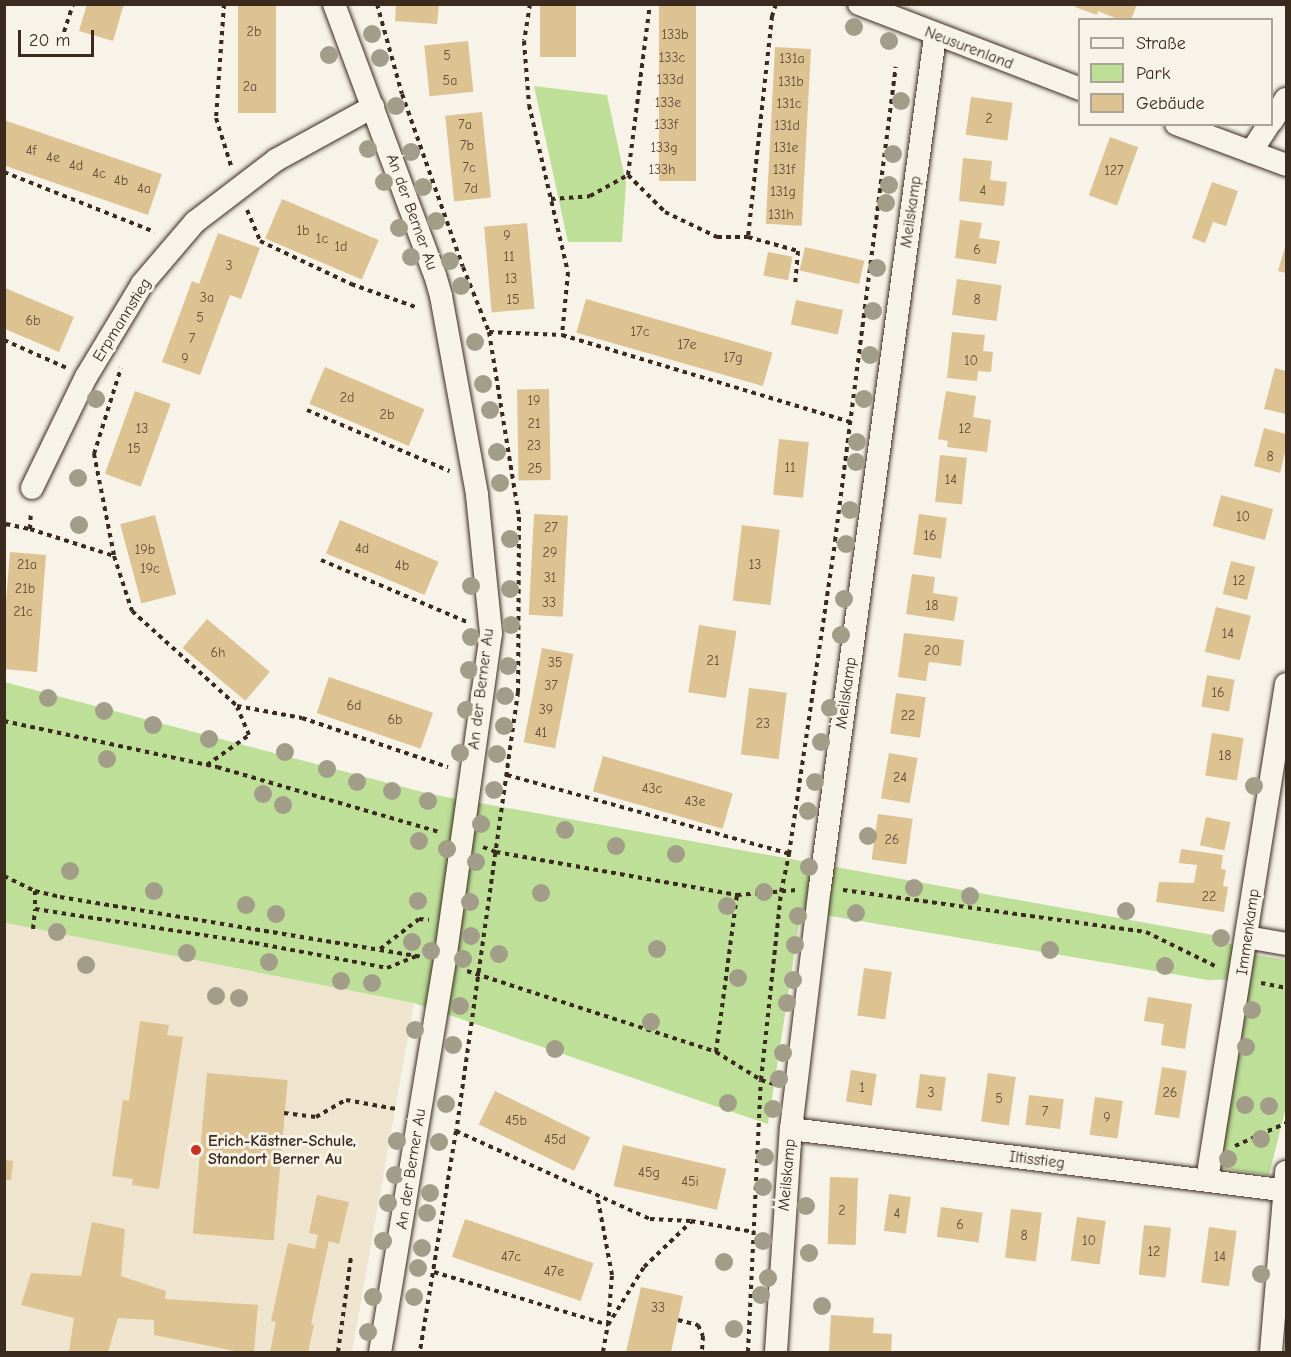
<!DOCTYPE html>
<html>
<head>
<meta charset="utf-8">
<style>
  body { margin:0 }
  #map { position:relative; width:1291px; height:1357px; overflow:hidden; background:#f7f3e8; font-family:"Comic Neue",sans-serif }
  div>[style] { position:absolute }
  .built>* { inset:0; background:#efe4ce }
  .green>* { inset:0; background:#bddf98 }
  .building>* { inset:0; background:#ddc292; transform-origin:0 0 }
  .path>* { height:4px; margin-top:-2px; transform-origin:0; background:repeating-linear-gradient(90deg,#3b2a1e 0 4.5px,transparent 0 9px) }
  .roads { filter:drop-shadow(0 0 2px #3b2a1e) drop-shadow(0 0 2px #3b2a1e) }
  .street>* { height:22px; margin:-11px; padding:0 11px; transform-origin:11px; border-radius:11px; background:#f7f3e8 }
  .trees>* { width:18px; height:18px; margin:-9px; border-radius:50%; background:#a29d89 }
  .dots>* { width:16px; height:16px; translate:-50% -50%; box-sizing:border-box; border:3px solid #f7f3e8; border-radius:50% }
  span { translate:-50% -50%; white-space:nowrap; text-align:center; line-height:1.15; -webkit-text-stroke:6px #f7f3e8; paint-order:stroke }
  .number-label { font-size:14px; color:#64503b }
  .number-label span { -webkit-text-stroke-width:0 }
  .street-label { font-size:16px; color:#3b2a1e }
  .poi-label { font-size:16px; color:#3b2a1e; font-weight:700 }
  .left { translate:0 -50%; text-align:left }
  .frame { position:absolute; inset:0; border:6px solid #3b2a1e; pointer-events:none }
  .legend { position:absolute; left:1078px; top:18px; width:195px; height:108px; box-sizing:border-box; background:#f7f3e8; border:2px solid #aca397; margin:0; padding:8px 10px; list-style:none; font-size:18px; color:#3b2a1e }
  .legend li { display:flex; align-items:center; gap:12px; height:30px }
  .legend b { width:30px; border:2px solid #aca397 }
  .scale { position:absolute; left:18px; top:30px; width:76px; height:27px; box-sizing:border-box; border:3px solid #3b2a1e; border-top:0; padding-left:8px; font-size:18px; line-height:21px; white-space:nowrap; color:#3b2a1e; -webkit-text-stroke:4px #f7f3e8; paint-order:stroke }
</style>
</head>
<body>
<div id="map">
  <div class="built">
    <div style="clip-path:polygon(4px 923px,414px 1003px,352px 1352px,5px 1352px)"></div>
  </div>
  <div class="green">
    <div style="clip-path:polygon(534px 86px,607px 95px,626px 183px,622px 242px,568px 242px)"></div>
    <div style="clip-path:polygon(4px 682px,430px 794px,1213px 935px,1250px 954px,1286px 960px,1286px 1107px,1269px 1175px,1218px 1168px,1241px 979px,1208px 980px,801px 911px,768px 1124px,414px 1003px,5px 923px)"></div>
  </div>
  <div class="building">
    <div style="clip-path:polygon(87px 4px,124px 4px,113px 41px,79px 31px)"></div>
    <div style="left:238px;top:4px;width:38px;height:109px"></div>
    <div style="clip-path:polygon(396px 4px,439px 4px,437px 24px,395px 21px)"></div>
    <div style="left:540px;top:4px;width:36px;height:53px"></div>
    <div style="left:659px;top:4px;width:37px;height:177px"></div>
    <div style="clip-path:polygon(1076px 4px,1137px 4px,1131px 20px,1120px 20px,1098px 11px,1097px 15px,1075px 7px)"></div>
    <div style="left:468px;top:41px;width:51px;height:44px;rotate:84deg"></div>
    <div style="left:775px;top:47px;width:36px;height:177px;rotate:3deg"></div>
    <div style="left:971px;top:97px;width:42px;height:38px;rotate:8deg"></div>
    <div style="left:482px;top:112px;width:86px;height:37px;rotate:84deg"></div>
    <div style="left:4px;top:120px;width:167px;height:43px;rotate:19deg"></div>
    <div style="left:1110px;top:137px;width:30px;height:62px;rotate:20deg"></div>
    <div style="clip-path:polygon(963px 158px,992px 161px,990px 180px,1007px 182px,1004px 206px,959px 201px)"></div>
    <div style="clip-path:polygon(1212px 182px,1238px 191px,1226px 226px,1213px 222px,1205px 243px,1192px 238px)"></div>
    <div style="left:282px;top:199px;width:105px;height:43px;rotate:23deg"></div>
    <div style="clip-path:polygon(960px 220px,982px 223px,979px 238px,1000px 241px,996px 264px,955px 258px)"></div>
    <div style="left:527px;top:223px;width:86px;height:43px;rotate:85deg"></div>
    <div style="clip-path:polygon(218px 233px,260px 248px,241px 299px,230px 295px,200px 375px,162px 362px,192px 281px,199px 284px)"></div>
    <div style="clip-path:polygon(1286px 244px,1286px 273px,1278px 271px)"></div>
    <div style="left:805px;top:247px;width:61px;height:24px;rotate:13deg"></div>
    <div style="left:768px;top:252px;width:25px;height:24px;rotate:11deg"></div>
    <div style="left:957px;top:279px;width:45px;height:36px;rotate:8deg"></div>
    <div style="clip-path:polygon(5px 288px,74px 317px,59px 352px,5px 329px)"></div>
    <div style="left:586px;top:299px;width:194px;height:35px;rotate:16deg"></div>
    <div style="left:796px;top:300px;width:48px;height:25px;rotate:12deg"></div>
    <div style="clip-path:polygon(952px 332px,985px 335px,983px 351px,993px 352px,991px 372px,978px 371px,977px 381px,947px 378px)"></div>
    <div style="left:325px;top:367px;width:108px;height:40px;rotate:23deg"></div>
    <div style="clip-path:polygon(1275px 368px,1286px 371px,1286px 414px,1264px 409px)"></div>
    <div style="left:549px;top:389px;width:91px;height:32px;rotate:89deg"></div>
    <div style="left:135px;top:391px;width:38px;height:88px;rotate:20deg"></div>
    <div style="clip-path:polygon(946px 391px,976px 396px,973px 417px,991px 420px,987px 452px,947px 447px,948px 441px,938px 439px)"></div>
    <div style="clip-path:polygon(1264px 428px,1286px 434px,1286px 448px,1280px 473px,1254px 466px)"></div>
    <div style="left:779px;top:439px;width:30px;height:56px;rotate:6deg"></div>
    <div style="left:940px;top:455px;width:27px;height:47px;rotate:6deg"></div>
    <div style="left:1221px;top:495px;width:54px;height:32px;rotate:15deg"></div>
    <div style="left:534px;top:514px;width:34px;height:101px;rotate:3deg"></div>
    <div style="left:919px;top:514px;width:28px;height:41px;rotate:8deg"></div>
    <div style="left:155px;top:515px;width:82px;height:36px;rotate:75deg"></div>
    <div style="left:340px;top:520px;width:107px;height:36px;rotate:23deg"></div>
    <div style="left:742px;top:525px;width:38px;height:76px;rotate:7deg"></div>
    <div style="clip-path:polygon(10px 552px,46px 555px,37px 672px,4px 669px,4px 626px)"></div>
    <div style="left:1231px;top:561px;width:25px;height:34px;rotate:14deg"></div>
    <div style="clip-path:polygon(912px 574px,935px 577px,933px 593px,958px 597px,954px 621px,906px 614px)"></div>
    <div style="left:1216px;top:607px;width:36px;height:46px;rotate:14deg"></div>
    <div style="left:207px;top:619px;width:82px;height:38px;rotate:40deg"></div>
    <div style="left:699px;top:625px;width:38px;height:68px;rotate:9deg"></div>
    <div style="clip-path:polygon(904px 633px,964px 640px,961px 666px,929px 662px,926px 681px,898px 677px)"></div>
    <div style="left:542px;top:648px;width:32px;height:96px;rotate:11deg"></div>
    <div style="left:1207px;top:675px;width:28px;height:32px;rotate:10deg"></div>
    <div style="left:329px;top:677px;width:110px;height:38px;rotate:19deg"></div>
    <div style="left:749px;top:688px;width:38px;height:67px;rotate:7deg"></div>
    <div style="left:896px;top:693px;width:30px;height:41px;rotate:8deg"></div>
    <div style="left:1212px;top:733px;width:32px;height:43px;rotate:9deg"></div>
    <div style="left:889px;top:753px;width:29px;height:46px;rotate:10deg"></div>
    <div style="left:603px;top:756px;width:135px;height:37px;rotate:16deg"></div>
    <div style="left:878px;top:814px;width:35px;height:46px;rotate:8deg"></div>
    <div style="left:1206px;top:817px;width:25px;height:29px;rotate:12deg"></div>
    <div style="clip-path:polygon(1181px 849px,1223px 855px,1221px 869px,1226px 870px,1223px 886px,1228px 887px,1224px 912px,1156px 902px,1159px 882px,1194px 883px,1197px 865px,1179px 863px)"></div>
    <div style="left:864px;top:968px;width:28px;height:48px;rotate:8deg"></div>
    <div style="clip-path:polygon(1148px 997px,1192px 1004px,1185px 1049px,1161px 1045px,1164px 1024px,1144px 1021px)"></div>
    <div style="clip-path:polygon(140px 1021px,169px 1025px,167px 1035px,183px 1037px,159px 1189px,132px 1185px,133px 1179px,112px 1176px,123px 1100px,129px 1101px)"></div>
    <div style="left:1162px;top:1067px;width:25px;height:48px;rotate:9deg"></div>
    <div style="left:851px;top:1070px;width:26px;height:32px;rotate:9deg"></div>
    <div style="left:207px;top:1073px;width:81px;height:161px;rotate:5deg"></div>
    <div style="left:988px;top:1073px;width:28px;height:49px;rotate:8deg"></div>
    <div style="left:920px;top:1074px;width:26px;height:34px;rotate:7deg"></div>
    <div style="left:495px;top:1091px;width:106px;height:37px;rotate:26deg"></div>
    <div style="left:1029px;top:1095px;width:35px;height:30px;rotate:7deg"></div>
    <div style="left:1095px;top:1097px;width:28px;height:38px;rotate:8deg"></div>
    <div style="left:623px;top:1145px;width:106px;height:42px;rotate:13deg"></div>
    <div style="clip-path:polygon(4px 1160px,13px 1161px,11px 1180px,4px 1180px)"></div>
    <div style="left:830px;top:1177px;width:28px;height:67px;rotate:2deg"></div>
    <div style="left:889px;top:1194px;width:22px;height:37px;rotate:8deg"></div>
    <div style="clip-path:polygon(317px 1195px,349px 1202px,339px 1244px,329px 1241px,311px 1324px,314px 1325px,308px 1352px,270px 1352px,276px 1322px,271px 1321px,288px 1243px,315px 1249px,318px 1235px,309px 1233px)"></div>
    <div style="left:941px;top:1207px;width:42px;height:30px;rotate:8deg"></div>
    <div style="left:1011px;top:1209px;width:31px;height:49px;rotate:7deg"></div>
    <div style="left:1077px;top:1217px;width:29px;height:44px;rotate:8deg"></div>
    <div style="left:465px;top:1219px;width:136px;height:40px;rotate:19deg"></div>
    <div style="clip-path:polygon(92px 1222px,125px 1229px,121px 1276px,166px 1291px,165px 1299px,258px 1305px,254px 1352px,240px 1352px,154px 1335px,154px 1320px,118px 1318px,108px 1352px,69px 1352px,74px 1318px,21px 1305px,31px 1273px,81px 1276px)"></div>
    <div style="left:1144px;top:1225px;width:27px;height:50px;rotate:6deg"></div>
    <div style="left:1209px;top:1227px;width:28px;height:56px;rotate:8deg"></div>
    <div style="clip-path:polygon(641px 1287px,683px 1296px,671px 1352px,626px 1352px)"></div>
    <div style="clip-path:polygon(831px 1315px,874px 1318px,873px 1333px,892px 1334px,891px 1352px,829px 1352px)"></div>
  </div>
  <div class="path">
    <div style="left:224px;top:4px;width:114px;rotate:94deg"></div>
    <div style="left:216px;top:118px;width:50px;rotate:72.6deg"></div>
    <div style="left:377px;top:4px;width:93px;rotate:74.5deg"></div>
    <div style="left:402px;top:94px;width:183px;rotate:70.6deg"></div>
    <div style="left:463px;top:267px;width:70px;rotate:68.2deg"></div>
    <div style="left:489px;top:332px;width:187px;rotate:80.8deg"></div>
    <div style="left:519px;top:517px;width:175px;rotate:90.3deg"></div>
    <div style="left:518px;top:692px;width:443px;rotate:98deg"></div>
    <div style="left:456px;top:1131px;width:224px;rotate:99.3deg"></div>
    <div style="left:530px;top:4px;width:37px;rotate:99deg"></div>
    <div style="left:524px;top:41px;width:64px;rotate:85.5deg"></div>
    <div style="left:529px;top:105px;width:171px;rotate:76.9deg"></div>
    <div style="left:568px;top:272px;width:63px;rotate:95.4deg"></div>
    <div style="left:776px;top:4px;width:13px;rotate:108deg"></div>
    <div style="left:772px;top:16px;width:222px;rotate:96.2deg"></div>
    <div style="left:748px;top:237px;width:52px;rotate:15.6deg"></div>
    <div style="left:798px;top:251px;width:33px;rotate:95deg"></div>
    <div style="left:64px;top:32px;width:29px;rotate:-72deg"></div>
    <div style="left:4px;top:172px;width:162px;rotate:21.7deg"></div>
    <div style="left:628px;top:175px;width:172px;rotate:-82.7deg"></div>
    <div style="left:551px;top:199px;width:39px;rotate:-4deg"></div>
    <div style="left:590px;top:196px;width:43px;rotate:-28.9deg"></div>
    <div style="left:628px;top:175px;width:52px;rotate:45deg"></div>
    <div style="left:665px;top:212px;width:58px;rotate:25.7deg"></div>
    <div style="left:717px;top:237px;width:31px"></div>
    <div style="left:247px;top:210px;width:34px;rotate:67deg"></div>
    <div style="left:260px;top:241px;width:101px;rotate:25.3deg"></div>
    <div style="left:351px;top:284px;width:71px;rotate:19.7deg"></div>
    <div style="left:489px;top:332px;width:73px;rotate:2.4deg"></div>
    <div style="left:562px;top:335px;width:301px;rotate:16.8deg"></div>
    <div style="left:4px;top:340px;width:69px;rotate:24deg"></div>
    <div style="left:307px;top:410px;width:155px;rotate:23.2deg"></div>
    <div style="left:4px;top:527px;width:4px;rotate:-56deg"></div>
    <div style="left:6px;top:524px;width:25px;rotate:12deg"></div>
    <div style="left:30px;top:529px;width:88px;rotate:17.8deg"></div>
    <div style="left:114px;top:556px;width:58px;rotate:71.9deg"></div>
    <div style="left:132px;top:611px;width:142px;rotate:42.1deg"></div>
    <div style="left:237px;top:706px;width:66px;rotate:10.5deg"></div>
    <div style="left:302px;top:718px;width:154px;rotate:18.6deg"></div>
    <div style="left:30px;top:529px;width:18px;rotate:-87deg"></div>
    <div style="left:114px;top:555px;width:103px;rotate:-101.2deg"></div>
    <div style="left:94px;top:454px;width:90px;rotate:-72.6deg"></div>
    <div style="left:321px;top:560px;width:159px;rotate:23deg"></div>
    <div style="left:4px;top:721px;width:218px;rotate:12.2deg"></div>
    <div style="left:217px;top:767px;width:231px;rotate:16.3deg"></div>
    <div style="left:207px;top:765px;width:52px;rotate:-35.5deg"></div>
    <div style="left:249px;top:735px;width:30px;rotate:-113deg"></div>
    <div style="left:507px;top:775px;width:293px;rotate:15.6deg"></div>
    <div style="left:483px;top:847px;width:14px;rotate:21deg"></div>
    <div style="left:496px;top:852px;width:245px;rotate:10.1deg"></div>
    <div style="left:737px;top:895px;width:60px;rotate:-4.8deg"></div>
    <div style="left:4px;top:876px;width:34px;rotate:26deg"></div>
    <div style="left:35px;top:891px;width:26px;rotate:13deg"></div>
    <div style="left:60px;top:897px;width:369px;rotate:9.4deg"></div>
    <div style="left:843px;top:890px;width:306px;rotate:7.9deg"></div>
    <div style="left:1146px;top:932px;width:79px;rotate:26.2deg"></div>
    <div style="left:35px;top:891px;width:18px;rotate:90deg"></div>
    <div style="left:35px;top:909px;width:223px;rotate:8.8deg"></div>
    <div style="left:255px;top:943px;width:134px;rotate:10.7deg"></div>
    <div style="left:387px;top:968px;width:31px;rotate:-22deg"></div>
    <div style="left:33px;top:929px;width:20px;rotate:-84deg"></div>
    <div style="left:380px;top:949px;width:49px;rotate:-37.6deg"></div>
    <div style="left:419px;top:919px;width:10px;rotate:6deg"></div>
    <div style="left:467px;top:971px;width:262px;rotate:18deg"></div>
    <div style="left:716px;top:1052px;width:53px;rotate:31.9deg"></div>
    <div style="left:761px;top:1080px;width:14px;rotate:17deg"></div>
    <div style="left:1261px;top:983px;width:25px;rotate:11deg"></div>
    <div style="left:716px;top:1052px;width:158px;rotate:-82.4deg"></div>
    <div style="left:284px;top:1113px;width:32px;rotate:7deg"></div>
    <div style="left:316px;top:1117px;width:34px;rotate:-30deg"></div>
    <div style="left:346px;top:1100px;width:51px;rotate:10.2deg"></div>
    <div style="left:456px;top:1131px;width:213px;rotate:24.4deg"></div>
    <div style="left:650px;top:1219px;width:41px;rotate:2.8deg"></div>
    <div style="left:691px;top:1221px;width:64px;rotate:9.9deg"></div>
    <div style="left:1235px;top:1146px;width:56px;rotate:-24.3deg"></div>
    <div style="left:434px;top:1272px;width:182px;rotate:16.9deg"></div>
    <div style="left:608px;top:1325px;width:50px;rotate:-85.4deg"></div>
    <div style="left:612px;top:1275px;width:81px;rotate:-100.6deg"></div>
    <div style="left:678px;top:1320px;width:21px;rotate:14deg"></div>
    <div style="left:698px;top:1325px;width:12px;rotate:66deg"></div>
    <div style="left:703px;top:1336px;width:16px;rotate:94deg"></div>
    <div style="left:338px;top:1352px;width:96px;rotate:-82.2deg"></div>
    <div style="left:603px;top:1352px;width:27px;rotate:-80deg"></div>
    <div style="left:608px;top:1325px;width:68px;rotate:-58.2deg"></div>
    <div style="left:644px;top:1267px;width:65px;rotate:-43.8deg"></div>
    <div style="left:748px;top:1352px;width:272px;rotate:-87.3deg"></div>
    <div style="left:761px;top:1080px;width:189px;rotate:-83.9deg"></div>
    <div style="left:781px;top:892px;width:39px;rotate:-78deg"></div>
    <div style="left:789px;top:854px;width:316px;rotate:-81.6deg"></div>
    <div style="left:835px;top:541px;width:478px;rotate:-82.7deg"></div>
  </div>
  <div class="roads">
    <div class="street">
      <div style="left:334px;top:4px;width:289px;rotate:69.6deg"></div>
      <div style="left:435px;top:275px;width:22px;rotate:74deg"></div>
      <div style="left:441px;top:296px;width:202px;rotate:79.7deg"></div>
      <div style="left:477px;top:495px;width:139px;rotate:84.2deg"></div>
      <div style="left:491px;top:633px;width:330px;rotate:98deg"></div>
      <div style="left:445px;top:960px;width:397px;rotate:99.4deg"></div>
      <div style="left:859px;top:4px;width:237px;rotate:21deg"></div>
      <div style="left:1272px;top:121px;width:26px;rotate:-58deg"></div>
      <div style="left:1176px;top:124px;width:117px;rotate:20.4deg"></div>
      <div style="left:1251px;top:152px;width:33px;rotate:-57deg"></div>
      <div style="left:32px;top:488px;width:123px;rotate:-64.1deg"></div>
      <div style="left:86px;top:377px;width:109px;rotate:-58.9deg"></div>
      <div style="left:142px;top:284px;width:82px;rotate:-49.5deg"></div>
      <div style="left:195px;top:222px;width:102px;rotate:-37.4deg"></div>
      <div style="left:276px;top:160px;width:111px;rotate:-28.7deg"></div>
      <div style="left:1246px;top:937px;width:41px;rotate:9.9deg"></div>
      <div style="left:791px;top:1129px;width:497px;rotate:7.1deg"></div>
      <div style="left:1207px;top:1180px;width:502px;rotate:-80.95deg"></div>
      <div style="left:776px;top:1352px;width:224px;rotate:-86.2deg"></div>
      <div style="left:791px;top:1129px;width:244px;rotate:-83.2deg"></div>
      <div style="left:820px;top:887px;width:859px;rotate:-82.3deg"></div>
      <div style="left:1271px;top:1352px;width:181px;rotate:-85.2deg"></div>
    </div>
  </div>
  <div class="trees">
    <div style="left:854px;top:27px"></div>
    <div style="left:372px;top:34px"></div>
    <div style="left:889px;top:41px"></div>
    <div style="left:329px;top:55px"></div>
    <div style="left:380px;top:58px"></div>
    <div style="left:901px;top:101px"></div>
    <div style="left:396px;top:106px"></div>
    <div style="left:368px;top:149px"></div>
    <div style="left:411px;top:152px"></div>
    <div style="left:893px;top:154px"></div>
    <div style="left:384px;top:182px"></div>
    <div style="left:889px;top:185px"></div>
    <div style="left:423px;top:187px"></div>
    <div style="left:886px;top:203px"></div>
    <div style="left:436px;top:221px"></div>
    <div style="left:399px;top:228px"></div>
    <div style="left:411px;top:257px"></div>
    <div style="left:450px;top:261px"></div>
    <div style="left:877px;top:268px"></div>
    <div style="left:461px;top:286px"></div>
    <div style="left:873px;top:311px"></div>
    <div style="left:475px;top:342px"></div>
    <div style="left:870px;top:355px"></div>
    <div style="left:483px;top:384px"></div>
    <div style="left:96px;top:399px"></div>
    <div style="left:864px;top:399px"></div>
    <div style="left:490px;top:410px"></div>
    <div style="left:857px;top:442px"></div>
    <div style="left:497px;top:452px"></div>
    <div style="left:856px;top:462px"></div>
    <div style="left:78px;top:478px"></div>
    <div style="left:500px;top:483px"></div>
    <div style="left:850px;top:510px"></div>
    <div style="left:79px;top:525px"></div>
    <div style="left:510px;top:539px"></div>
    <div style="left:846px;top:544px"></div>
    <div style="left:471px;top:586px"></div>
    <div style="left:510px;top:589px"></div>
    <div style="left:844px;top:599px"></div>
    <div style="left:511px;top:625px"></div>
    <div style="left:841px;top:635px"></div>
    <div style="left:471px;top:637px"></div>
    <div style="left:508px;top:666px"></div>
    <div style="left:469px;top:670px"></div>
    <div style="left:505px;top:696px"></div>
    <div style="left:48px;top:698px"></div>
    <div style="left:830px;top:708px"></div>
    <div style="left:466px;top:710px"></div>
    <div style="left:104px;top:711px"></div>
    <div style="left:153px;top:725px"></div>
    <div style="left:504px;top:726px"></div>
    <div style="left:209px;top:739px"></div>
    <div style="left:821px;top:742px"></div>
    <div style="left:285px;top:752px"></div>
    <div style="left:460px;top:753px"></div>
    <div style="left:497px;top:754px"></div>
    <div style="left:107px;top:759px"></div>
    <div style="left:327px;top:769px"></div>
    <div style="left:357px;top:782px"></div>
    <div style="left:815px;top:782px"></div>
    <div style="left:1254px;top:786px"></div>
    <div style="left:494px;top:790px"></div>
    <div style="left:392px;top:791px"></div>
    <div style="left:263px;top:794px"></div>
    <div style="left:428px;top:801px"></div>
    <div style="left:283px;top:805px"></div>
    <div style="left:808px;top:811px"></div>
    <div style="left:481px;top:824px"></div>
    <div style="left:565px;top:830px"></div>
    <div style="left:868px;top:836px"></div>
    <div style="left:419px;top:841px"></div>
    <div style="left:616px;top:846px"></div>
    <div style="left:447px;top:849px"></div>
    <div style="left:676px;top:854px"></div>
    <div style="left:476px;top:862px"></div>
    <div style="left:809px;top:867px"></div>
    <div style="left:70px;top:871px"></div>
    <div style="left:914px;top:888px"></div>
    <div style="left:154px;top:891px"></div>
    <div style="left:764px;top:892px"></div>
    <div style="left:541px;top:893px"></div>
    <div style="left:970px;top:896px"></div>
    <div style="left:418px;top:901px"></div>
    <div style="left:470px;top:902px"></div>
    <div style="left:246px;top:905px"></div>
    <div style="left:727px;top:906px"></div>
    <div style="left:1126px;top:911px"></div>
    <div style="left:856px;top:913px"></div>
    <div style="left:276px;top:914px"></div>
    <div style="left:798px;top:916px"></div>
    <div style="left:57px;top:932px"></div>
    <div style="left:471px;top:936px"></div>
    <div style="left:1221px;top:938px"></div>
    <div style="left:412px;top:942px"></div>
    <div style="left:795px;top:945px"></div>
    <div style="left:657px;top:949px"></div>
    <div style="left:1050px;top:950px"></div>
    <div style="left:431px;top:951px"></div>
    <div style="left:187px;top:953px"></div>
    <div style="left:499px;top:954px"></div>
    <div style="left:463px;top:959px"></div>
    <div style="left:269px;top:962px"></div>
    <div style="left:86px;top:965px"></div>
    <div style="left:1165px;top:966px"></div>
    <div style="left:738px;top:978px"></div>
    <div style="left:793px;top:980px"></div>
    <div style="left:341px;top:981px"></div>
    <div style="left:372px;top:983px"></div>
    <div style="left:216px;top:996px"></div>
    <div style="left:239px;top:998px"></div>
    <div style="left:787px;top:1003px"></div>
    <div style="left:460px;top:1006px"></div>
    <div style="left:1252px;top:1010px"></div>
    <div style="left:651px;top:1022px"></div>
    <div style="left:415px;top:1030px"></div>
    <div style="left:453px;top:1045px"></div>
    <div style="left:1246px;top:1047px"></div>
    <div style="left:555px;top:1049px"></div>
    <div style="left:783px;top:1053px"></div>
    <div style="left:779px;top:1079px"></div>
    <div style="left:728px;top:1103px"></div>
    <div style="left:446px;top:1104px"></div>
    <div style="left:1245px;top:1105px"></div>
    <div style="left:1269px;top:1106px"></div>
    <div style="left:773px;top:1109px"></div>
    <div style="left:1261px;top:1139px"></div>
    <div style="left:397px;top:1141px"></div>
    <div style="left:439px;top:1142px"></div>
    <div style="left:765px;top:1157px"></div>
    <div style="left:1228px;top:1159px"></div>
    <div style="left:395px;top:1175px"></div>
    <div style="left:763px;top:1187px"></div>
    <div style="left:430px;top:1193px"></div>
    <div style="left:388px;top:1203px"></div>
    <div style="left:806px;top:1206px"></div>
    <div style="left:427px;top:1213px"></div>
    <div style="left:383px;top:1241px"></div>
    <div style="left:763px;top:1241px"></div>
    <div style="left:422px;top:1248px"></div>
    <div style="left:809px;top:1253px"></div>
    <div style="left:724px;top:1262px"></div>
    <div style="left:418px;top:1268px"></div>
    <div style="left:1261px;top:1274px"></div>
    <div style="left:768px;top:1278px"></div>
    <div style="left:761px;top:1295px"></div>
    <div style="left:373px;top:1297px"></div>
    <div style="left:414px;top:1297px"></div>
    <div style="left:822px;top:1306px"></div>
    <div style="left:734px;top:1329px"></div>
    <div style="left:368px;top:1332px"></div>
  </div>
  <div class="dots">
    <div style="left:196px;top:1150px;background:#c8321e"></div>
  </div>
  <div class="number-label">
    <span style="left:254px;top:32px">2b</span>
    <span style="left:675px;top:35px">133b</span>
    <span style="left:447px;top:56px">5</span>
    <span style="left:672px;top:58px">133c</span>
    <span style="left:792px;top:59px">131a</span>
    <span style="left:670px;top:80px">133d</span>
    <span style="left:450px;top:81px">5a</span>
    <span style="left:791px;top:82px">131b</span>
    <span style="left:250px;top:87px">2a</span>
    <span style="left:668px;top:103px">133e</span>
    <span style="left:789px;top:104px">131c</span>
    <span style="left:989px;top:119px">2</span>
    <span style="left:465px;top:125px">7a</span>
    <span style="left:666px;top:125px">133f</span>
    <span style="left:787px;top:126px">131d</span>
    <span style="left:467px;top:146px">7b</span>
    <span style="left:664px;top:148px">133g</span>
    <span style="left:786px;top:148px">131e</span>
    <span style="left:31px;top:151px">4f</span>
    <span style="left:53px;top:158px">4e</span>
    <span style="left:76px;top:166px">4d</span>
    <span style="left:469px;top:168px">7c</span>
    <span style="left:662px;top:170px">133h</span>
    <span style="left:784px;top:170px">131f</span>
    <span style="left:1114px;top:171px">127</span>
    <span style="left:99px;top:174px">4c</span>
    <span style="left:121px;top:181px">4b</span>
    <span style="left:144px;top:189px">4a</span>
    <span style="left:471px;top:189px">7d</span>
    <span style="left:983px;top:191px">4</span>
    <span style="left:783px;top:192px">131g</span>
    <span style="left:781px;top:215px">131h</span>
    <span style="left:303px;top:231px">1b</span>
    <span style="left:507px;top:236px">9</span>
    <span style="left:322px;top:239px">1c</span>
    <span style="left:341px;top:247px">1d</span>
    <span style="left:977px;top:250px">6</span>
    <span style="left:509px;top:257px">11</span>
    <span style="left:229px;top:266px">3</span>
    <span style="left:511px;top:279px">13</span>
    <span style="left:207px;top:298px">3a</span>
    <span style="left:513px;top:300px">15</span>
    <span style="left:977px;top:300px">8</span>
    <span style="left:200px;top:318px">5</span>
    <span style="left:33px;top:321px">6b</span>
    <span style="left:640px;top:332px">17c</span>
    <span style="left:192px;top:339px">7</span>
    <span style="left:687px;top:345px">17e</span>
    <span style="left:733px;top:358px">17g</span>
    <span style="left:185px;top:359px">9</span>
    <span style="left:971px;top:361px">10</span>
    <span style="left:347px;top:398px">2d</span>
    <span style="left:534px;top:401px">19</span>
    <span style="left:387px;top:415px">2b</span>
    <span style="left:534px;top:424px">21</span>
    <span style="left:142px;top:429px">13</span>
    <span style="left:965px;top:429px">12</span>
    <span style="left:534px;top:446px">23</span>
    <span style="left:134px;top:449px">15</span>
    <span style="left:1270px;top:457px">8</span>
    <span style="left:790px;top:468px">11</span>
    <span style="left:535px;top:469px">25</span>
    <span style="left:951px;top:480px">14</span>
    <span style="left:1243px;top:517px">10</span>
    <span style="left:551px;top:528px">27</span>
    <span style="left:930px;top:536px">16</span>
    <span style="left:362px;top:549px">4d</span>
    <span style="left:145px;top:550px">19b</span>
    <span style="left:550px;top:553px">29</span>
    <span style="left:27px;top:565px">21a</span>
    <span style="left:755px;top:565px">13</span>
    <span style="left:402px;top:566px">4b</span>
    <span style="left:150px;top:569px">19c</span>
    <span style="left:550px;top:578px">31</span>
    <span style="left:1239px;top:581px">12</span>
    <span style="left:25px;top:589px">21b</span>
    <span style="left:549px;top:603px">33</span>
    <span style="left:932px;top:606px">18</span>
    <span style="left:23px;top:612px">21c</span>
    <span style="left:1228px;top:634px">14</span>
    <span style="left:932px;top:651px">20</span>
    <span style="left:218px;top:653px">6h</span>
    <span style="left:713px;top:661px">21</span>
    <span style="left:555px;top:663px">35</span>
    <span style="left:551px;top:686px">37</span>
    <span style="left:1218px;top:693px">16</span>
    <span style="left:354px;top:706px">6d</span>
    <span style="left:546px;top:710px">39</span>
    <span style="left:908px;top:716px">22</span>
    <span style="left:395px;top:720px">6b</span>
    <span style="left:763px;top:724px">23</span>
    <span style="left:541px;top:733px">41</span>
    <span style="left:1225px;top:756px">18</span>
    <span style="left:900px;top:778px">24</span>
    <span style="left:652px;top:789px">43c</span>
    <span style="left:695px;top:802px">43e</span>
    <span style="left:892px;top:840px">26</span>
    <span style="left:1209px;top:897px">22</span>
    <span style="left:862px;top:1088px">1</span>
    <span style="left:931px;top:1093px">3</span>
    <span style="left:1170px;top:1093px">26</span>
    <span style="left:999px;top:1099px">5</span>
    <span style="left:1045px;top:1112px">7</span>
    <span style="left:1107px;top:1118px">9</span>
    <span style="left:516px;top:1121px">45b</span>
    <span style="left:555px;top:1140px">45d</span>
    <span style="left:649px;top:1173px">45g</span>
    <span style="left:690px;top:1182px">45i</span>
    <span style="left:842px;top:1211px">2</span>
    <span style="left:897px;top:1214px">4</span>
    <span style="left:960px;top:1225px">6</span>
    <span style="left:1024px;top:1236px">8</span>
    <span style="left:1089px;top:1241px">10</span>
    <span style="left:1154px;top:1252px">12</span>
    <span style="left:511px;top:1257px">47c</span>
    <span style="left:1220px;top:1257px">14</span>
    <span style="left:554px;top:1272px">47e</span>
    <span style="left:658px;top:1308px">33</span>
  </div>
  <div class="street-label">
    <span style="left:969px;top:48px;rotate:21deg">Neusurenland</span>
    <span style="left:412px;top:212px;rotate:70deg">An der Berner Au</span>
    <span style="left:911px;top:212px;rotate:-82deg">Meilskamp</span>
    <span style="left:122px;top:320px;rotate:-58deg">Erpmannstieg</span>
    <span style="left:481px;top:689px;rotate:-83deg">An der Berner Au</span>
    <span style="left:846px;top:693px;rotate:-82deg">Meilskamp</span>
    <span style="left:1248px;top:932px;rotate:-82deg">Immenkamp</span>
    <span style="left:1037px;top:1160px;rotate:7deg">Iltisstieg</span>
    <span style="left:411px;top:1169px;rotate:-81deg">An der Berner Au</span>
    <span style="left:787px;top:1175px;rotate:-85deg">Meilskamp</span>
  </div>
  <div class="poi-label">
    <span class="left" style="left:208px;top:1150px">Erich-Kästner-Schule,<br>Standort Berner Au</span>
  </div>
  <div class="frame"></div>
  <ul class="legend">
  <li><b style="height:8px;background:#f7f3e8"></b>Straße</li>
  <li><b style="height:16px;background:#bddf98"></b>Park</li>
  <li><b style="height:16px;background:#ddc292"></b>Gebäude</li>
  </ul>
  <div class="scale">20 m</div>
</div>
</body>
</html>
